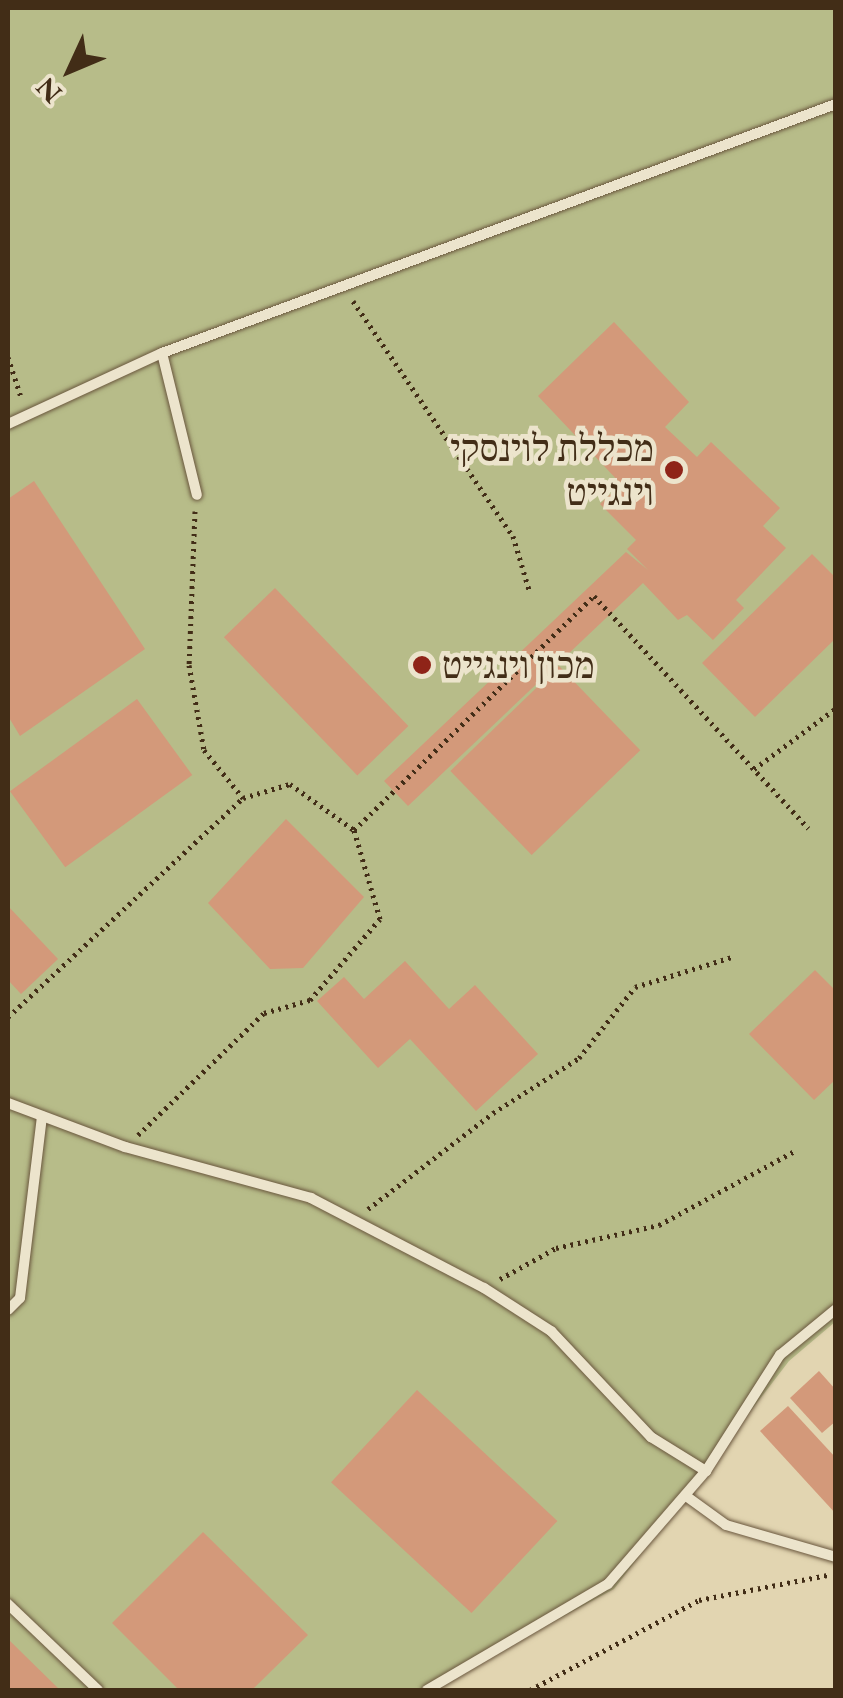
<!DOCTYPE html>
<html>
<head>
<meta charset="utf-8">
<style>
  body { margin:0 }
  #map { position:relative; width:843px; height:1698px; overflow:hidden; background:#e2d5b1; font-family:"EB Garamond","Frank Ruhl Libre",serif }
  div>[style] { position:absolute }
  .green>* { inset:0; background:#b7bc89 }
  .building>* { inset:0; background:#d3997a; transform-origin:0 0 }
  .path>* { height:5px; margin-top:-2.5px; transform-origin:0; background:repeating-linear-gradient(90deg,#422d17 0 2.5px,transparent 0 7.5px) }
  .roads { filter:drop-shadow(0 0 2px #6a573e) drop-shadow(0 0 2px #6a573e) }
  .lane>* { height:10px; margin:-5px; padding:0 5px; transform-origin:5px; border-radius:5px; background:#ece4cc }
  .dots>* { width:28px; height:28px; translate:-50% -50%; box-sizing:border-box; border:5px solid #ece4cc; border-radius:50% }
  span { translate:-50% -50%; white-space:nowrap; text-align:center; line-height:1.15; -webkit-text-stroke:9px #ece4cc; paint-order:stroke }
  .poi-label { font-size:38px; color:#422d17 }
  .right { translate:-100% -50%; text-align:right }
  .left { translate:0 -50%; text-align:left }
  .frame { position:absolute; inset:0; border:10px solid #422d17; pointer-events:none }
  .north { position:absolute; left:20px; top:20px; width:100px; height:100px; -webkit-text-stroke:8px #ece4cc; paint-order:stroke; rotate:226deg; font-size:28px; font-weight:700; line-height:40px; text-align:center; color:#422d17 }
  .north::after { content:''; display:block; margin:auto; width:35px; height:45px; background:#422d17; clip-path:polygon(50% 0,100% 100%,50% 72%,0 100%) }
</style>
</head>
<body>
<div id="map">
  <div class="green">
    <div style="clip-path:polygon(8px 8px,835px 8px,835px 1322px,789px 1361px,614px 1589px,427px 1690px,8px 1690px)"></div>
  </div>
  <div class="building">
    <div style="clip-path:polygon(614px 322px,689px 402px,665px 427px,697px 457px,711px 442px,780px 508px,763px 526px,786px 548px,736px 600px,744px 608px,713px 640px,687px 615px,678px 620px,643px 583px,408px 806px,384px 781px,626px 552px,648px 570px,627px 549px,636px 540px,600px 504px,621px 484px,538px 396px)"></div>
    <div style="clip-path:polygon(34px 481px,145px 649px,20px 736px,8px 716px,8px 499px)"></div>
    <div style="clip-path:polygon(812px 554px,836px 578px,836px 638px,755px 717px,702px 663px)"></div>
    <div style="left:275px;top:588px;width:192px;height:71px;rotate:46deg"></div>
    <div style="left:559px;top:666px;width:117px;height:151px;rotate:46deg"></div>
    <div style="left:137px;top:699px;width:94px;height:157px;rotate:54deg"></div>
    <div style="clip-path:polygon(286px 819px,364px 897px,303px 968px,270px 969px,208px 903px)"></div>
    <div style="clip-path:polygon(8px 906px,58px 959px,21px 994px,8px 980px)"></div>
    <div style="clip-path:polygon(405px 961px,449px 1009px,475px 985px,538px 1054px,476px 1111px,410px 1039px,378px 1068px,317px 1001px,344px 977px,364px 999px)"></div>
    <div style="clip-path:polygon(815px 970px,836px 991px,836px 1079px,814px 1100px,749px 1034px)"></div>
    <div style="clip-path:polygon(819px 1371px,836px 1390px,836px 1421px,822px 1433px,790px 1398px)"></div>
    <div style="left:417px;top:1390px;width:192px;height:126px;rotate:43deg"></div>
    <div style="clip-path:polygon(788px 1406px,836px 1458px,836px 1514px,760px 1431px)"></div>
    <div style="clip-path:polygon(203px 1532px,308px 1635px,252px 1690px,179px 1690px,112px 1623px)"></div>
    <div style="clip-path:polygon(8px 1639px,60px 1690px,8px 1690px)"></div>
  </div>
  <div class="path">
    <div style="left:353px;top:301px;width:284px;rotate:55.8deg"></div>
    <div style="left:513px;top:536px;width:59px;rotate:73.4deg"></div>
    <div style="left:8px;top:357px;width:42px;rotate:72deg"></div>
    <div style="left:195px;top:511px;width:154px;rotate:92.2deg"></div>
    <div style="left:189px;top:665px;width:86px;rotate:80deg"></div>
    <div style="left:204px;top:750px;width:62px;rotate:50.9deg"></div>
    <div style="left:754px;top:769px;width:102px;rotate:-36.6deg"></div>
    <div style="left:8px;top:1017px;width:321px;rotate:-43deg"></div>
    <div style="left:243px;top:798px;width:49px;rotate:-16.6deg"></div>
    <div style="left:290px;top:784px;width:79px;rotate:35.7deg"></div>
    <div style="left:138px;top:1135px;width:175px;rotate:-44.1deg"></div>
    <div style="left:264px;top:1013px;width:48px;rotate:-15.8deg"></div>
    <div style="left:310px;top:1000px;width:107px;rotate:-49.2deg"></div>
    <div style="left:380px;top:919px;width:93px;rotate:-106.3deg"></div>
    <div style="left:354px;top:830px;width:335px;rotate:-44.3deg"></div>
    <div style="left:594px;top:596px;width:316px;rotate:47.3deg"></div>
    <div style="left:368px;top:1209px;width:158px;rotate:-37.5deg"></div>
    <div style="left:493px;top:1113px;width:102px;rotate:-32.6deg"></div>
    <div style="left:579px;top:1058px;width:90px;rotate:-51.7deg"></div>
    <div style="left:635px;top:987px;width:102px;rotate:-17.2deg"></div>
    <div style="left:500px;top:1279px;width:64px;rotate:-29deg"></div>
    <div style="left:556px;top:1248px;width:106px;rotate:-12.6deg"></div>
    <div style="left:659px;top:1225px;width:153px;rotate:-28.6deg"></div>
    <div style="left:530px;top:1690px;width:191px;rotate:-28deg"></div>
    <div style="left:699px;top:1600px;width:131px;rotate:-11deg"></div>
  </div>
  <div class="roads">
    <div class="lane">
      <div style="left:162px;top:353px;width:146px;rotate:76.2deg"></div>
      <div style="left:8px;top:424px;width:170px;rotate:-24.8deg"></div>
      <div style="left:162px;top:353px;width:719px;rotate:-20.28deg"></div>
      <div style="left:8px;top:1103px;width:125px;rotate:20.6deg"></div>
      <div style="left:125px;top:1147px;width:193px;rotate:15.3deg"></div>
      <div style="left:311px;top:1198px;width:195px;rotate:27.5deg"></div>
      <div style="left:484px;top:1288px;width:80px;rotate:32.7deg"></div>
      <div style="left:551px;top:1331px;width:146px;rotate:46.7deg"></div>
      <div style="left:651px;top:1437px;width:65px;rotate:31.7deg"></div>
      <div style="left:8px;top:1310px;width:17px;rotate:-45deg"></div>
      <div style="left:20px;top:1298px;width:183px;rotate:-83.1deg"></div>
      <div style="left:686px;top:1496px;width:49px;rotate:35.9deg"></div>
      <div style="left:726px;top:1525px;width:115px;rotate:16.2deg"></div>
      <div style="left:8px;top:1604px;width:124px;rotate:43.7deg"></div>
      <div style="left:427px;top:1690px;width:210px;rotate:-30.4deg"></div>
      <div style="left:608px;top:1584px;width:150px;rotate:-49.1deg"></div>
      <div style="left:706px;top:1471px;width:138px;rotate:-57.5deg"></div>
      <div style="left:780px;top:1355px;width:72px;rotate:-39.4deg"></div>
    </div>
  </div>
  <div class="dots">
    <div style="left:674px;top:470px;background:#8f2418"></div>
    <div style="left:422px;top:665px;background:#8f2418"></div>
  </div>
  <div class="poi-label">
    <span class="right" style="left:654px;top:470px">מכללת לוינסקי<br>וינגייט</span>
    <span class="left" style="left:442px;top:665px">מכון וינגייט</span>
  </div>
  <div class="frame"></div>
  <div class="north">N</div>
</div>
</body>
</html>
